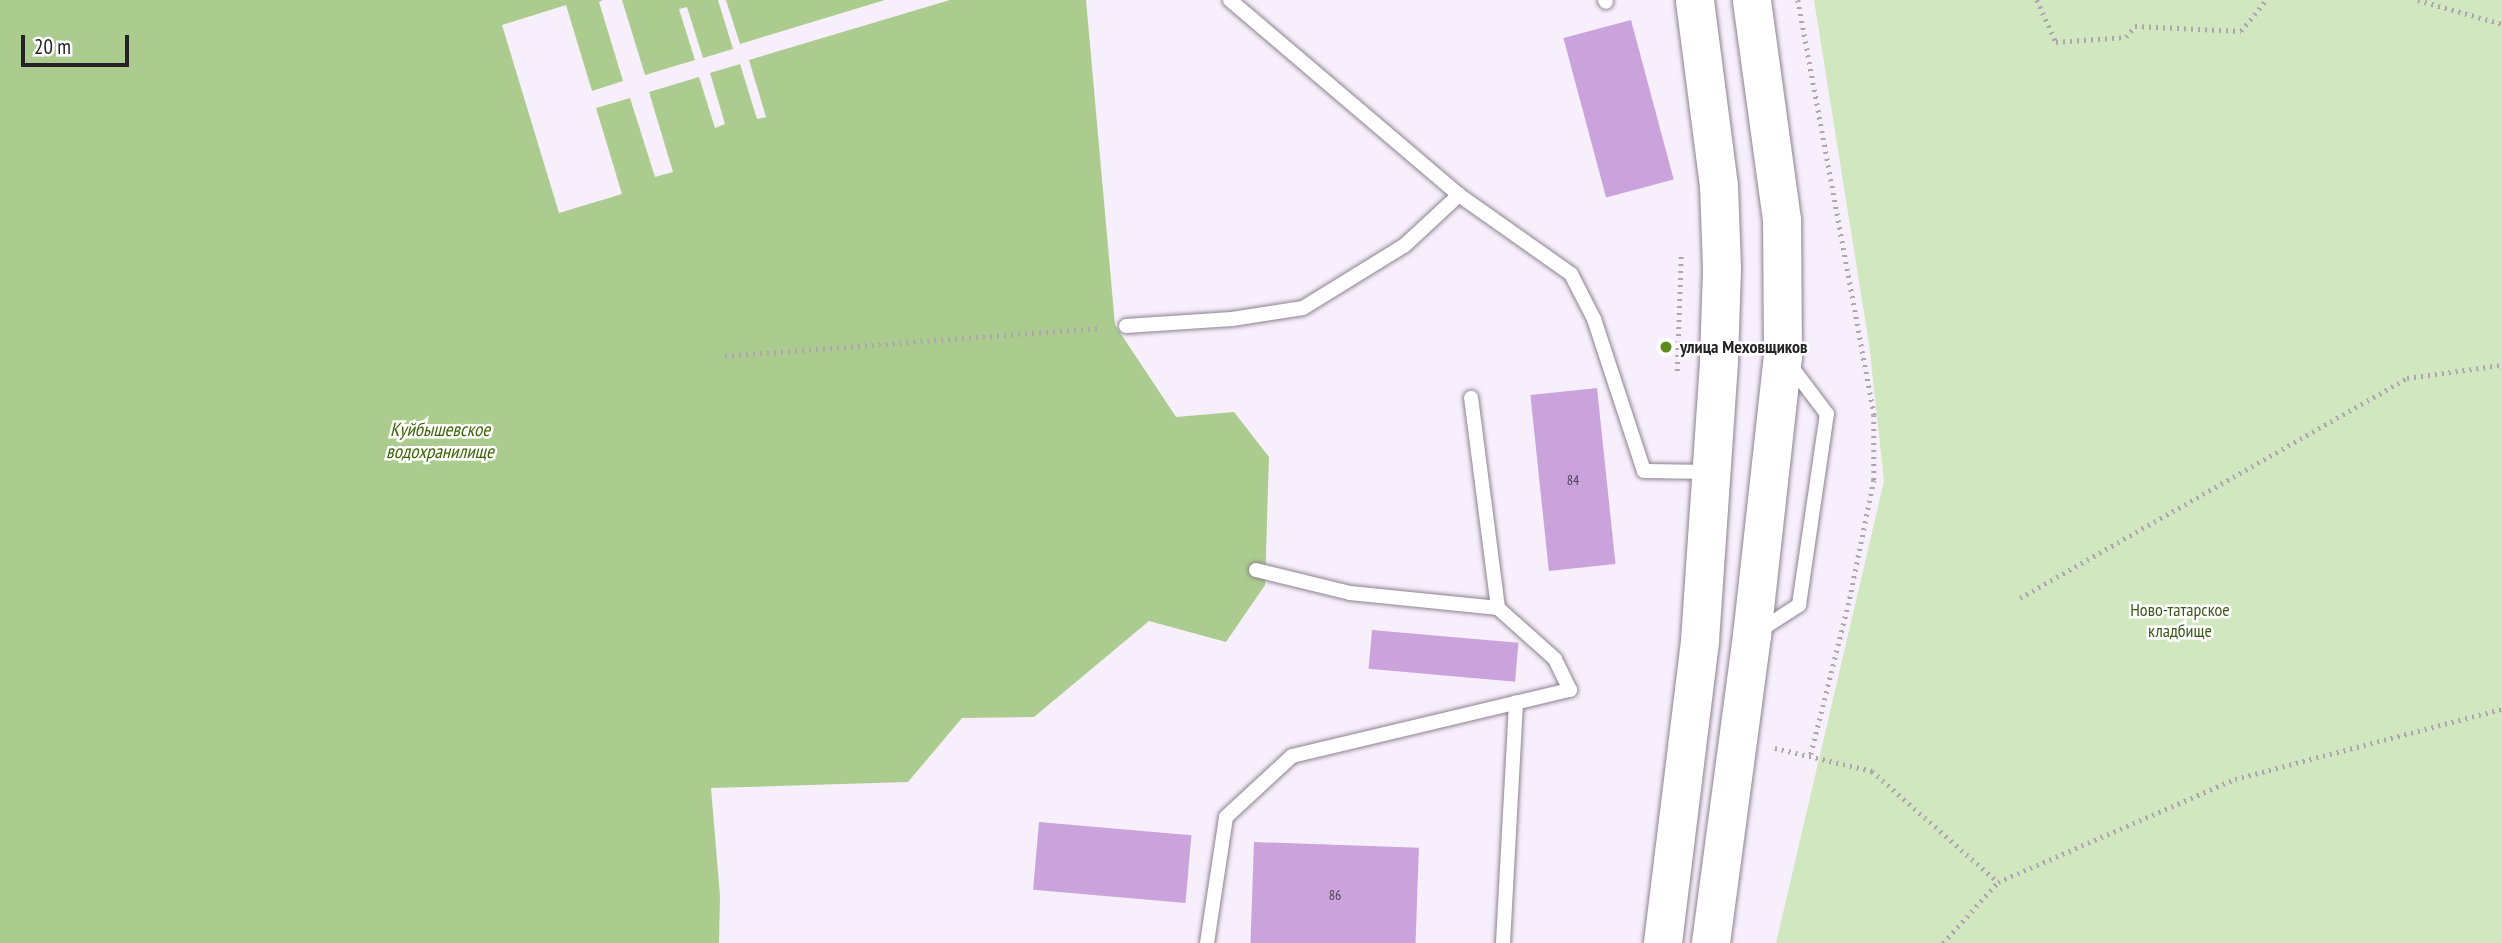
<!DOCTYPE html>
<html>
<head>
<meta charset="utf-8">
<style>
  body { margin:0 }
  #map { position:relative; width:2502px; height:943px; overflow:hidden; background:#f8effc; font-family:"PT Sans Narrow",sans-serif }
  div>[style] { position:absolute }
  .green>* { inset:0; background:#d1e7bf }
  .water>* { inset:0; background:#abcc8e }
  .pier>* { inset:0; background:#f8effc }
  .building>* { inset:0; background:#cba3dc; transform-origin:0 0 }
  .path>* { height:4.5px; margin-top:-2.25px; transform-origin:0; background:repeating-linear-gradient(90deg,#ada6b0 0 2px,transparent 0 7px) }
  .roads { filter:drop-shadow(0 0 2px #8b838e) drop-shadow(0 0 2px #8b838e) }
  .lane>* { height:14px; margin:-7px; padding:0 7px; transform-origin:7px; border-radius:7px; background:#fff }
  .secondary>* { height:38px; margin:-19px; padding:0 19px; transform-origin:19px; border-radius:19px; background:#fff }
  .dots>* { width:19px; height:19px; translate:-50% -50%; box-sizing:border-box; border:4px solid #fff; border-radius:50% }
  span { translate:-50% -50%; white-space:nowrap; text-align:center; line-height:1.15; -webkit-text-stroke:5px #fff; paint-order:stroke }
  .number-label { font-size:14px; color:#4f4354 }
  .number-label span { -webkit-text-stroke-width:0 }
  .poi-label { font-size:18px; color:#262327; font-weight:700 }
  .left { translate:0 -50%; text-align:left }
  .park-label { font-size:18px; color:#3b5818 }
  .water-label { font-size:19px; color:#3e6406; font-style:italic }
  .scale { position:absolute; left:21px; top:35px; width:108px; height:32px; box-sizing:border-box; border:4px solid #262327; border-top:0; padding-left:9px; font-size:21px; line-height:24px; white-space:nowrap; color:#262327; -webkit-text-stroke:5px #fff; paint-order:stroke }
</style>
</head>
<body>
<div id="map">
  <div class="green">
    <div style="clip-path:polygon(1814px 0,2502px 0,2502px 943px,1776px 943px,1884px 481px,1869px 344px)"></div>
  </div>
  <div class="water">
    <div style="clip-path:polygon(0 0,1086px 0,1115px 325px,1176px 417px,1234px 412px,1269px 457px,1265px 585px,1226px 642px,1149px 621px,1034px 717px,962px 718px,908px 782px,711px 788px,720px 896px,719px 943px,0 943px)"></div>
  </div>
  <div class="pier">
    <div style="clip-path:polygon(603px 0,622px 0,645px 75px,695px 60px,679px 9px,687px 7px,703px 58px,733px 49px,718px 0,726px 0,740px 44px,885px 0,950px 0,749px 60px,766px 117px,757px 119px,740px 64px,710px 73px,725px 124px,715px 128px,699px 77px,649px 92px,673px 172px,655px 177px,630px 98px,596px 108px,622px 194px,559px 213px,502px 25px,566px 5px,592px 91px,623px 81px,599px 2px)"></div>
  </div>
  <div class="building">
    <div style="left:1631px;top:20px;width:165px;height:70px;rotate:75deg"></div>
    <div style="left:1597px;top:388px;width:177px;height:67px;rotate:84deg"></div>
    <div style="left:1372px;top:630px;width:147px;height:39px;rotate:5deg"></div>
    <div style="left:1039px;top:822px;width:153px;height:68px;rotate:5deg"></div>
    <div style="left:1254px;top:842px;width:165px;height:101px;rotate:2deg"></div>
  </div>
  <div class="path">
    <div style="left:1798px;top:0;width:422px;rotate:79.6deg"></div>
    <div style="left:1874px;top:415px;width:65px;rotate:90deg"></div>
    <div style="left:1874px;top:480px;width:126px;rotate:101.5deg"></div>
    <div style="left:1849px;top:603px;width:156px;rotate:104.1deg"></div>
    <div style="left:2037px;top:0;width:46px;rotate:65.7deg"></div>
    <div style="left:2056px;top:42px;width:70px;rotate:-4.1deg"></div>
    <div style="left:2126px;top:37px;width:14px;rotate:-51deg"></div>
    <div style="left:2135px;top:26px;width:106px;rotate:2.7deg"></div>
    <div style="left:2241px;top:31px;width:40px;rotate:-51deg"></div>
    <div style="left:2418px;top:0;width:87px;rotate:15.9deg"></div>
    <div style="left:725px;top:356px;width:377px;rotate:-4.3deg"></div>
    <div style="left:1677px;top:371px;width:117px;rotate:-88deg"></div>
    <div style="left:2020px;top:598px;width:445px;rotate:-29.6deg"></div>
    <div style="left:2407px;top:378px;width:96px;rotate:-7.8deg"></div>
    <div style="left:1775px;top:748px;width:100px;rotate:13.3deg"></div>
    <div style="left:1872px;top:771px;width:168px;rotate:41.4deg"></div>
    <div style="left:1943px;top:943px;width:82px;rotate:-48deg"></div>
    <div style="left:1998px;top:882px;width:258px;rotate:-23.5deg"></div>
    <div style="left:2235px;top:779px;width:276px;rotate:-14.7deg"></div>
  </div>
  <div class="roads">
    <div class="lane">
      <div style="left:1230px;top:0;width:301px;rotate:40.4deg"></div>
      <div style="left:1459px;top:195px;width:137px;rotate:35.2deg"></div>
      <div style="left:1571px;top:274px;width:51px;rotate:62.9deg"></div>
      <div style="left:1594px;top:319px;width:160px;rotate:71.8deg"></div>
      <div style="left:1644px;top:471px;width:67px;rotate:0.9deg"></div>
      <div style="left:1605px;top:0;width:2px;rotate:63deg"></div>
      <div style="left:1126px;top:326px;width:106px;rotate:-3.8deg"></div>
      <div style="left:1232px;top:319px;width:72px;rotate:-8.8deg"></div>
      <div style="left:1303px;top:308px;width:120px;rotate:-31.7deg"></div>
      <div style="left:1405px;top:245px;width:74px;rotate:-42.8deg"></div>
      <div style="left:1256px;top:570px;width:97px;rotate:13.7deg"></div>
      <div style="left:1350px;top:593px;width:149px;rotate:5.8deg"></div>
      <div style="left:1759px;top:631px;width:48px;rotate:-33deg"></div>
      <div style="left:1799px;top:605px;width:193px;rotate:-81.7deg"></div>
      <div style="left:1827px;top:414px;width:61px;rotate:-127.1deg"></div>
      <div style="left:1207px;top:943px;width:127px;rotate:-81.4deg"></div>
      <div style="left:1226px;top:817px;width:90px;rotate:-42.7deg"></div>
      <div style="left:1292px;top:756px;width:286px;rotate:-13.4deg"></div>
      <div style="left:1570px;top:690px;width:34px;rotate:-116deg"></div>
      <div style="left:1555px;top:659px;width:76px;rotate:-138.2deg"></div>
      <div style="left:1498px;top:608px;width:212px;rotate:-97.3deg"></div>
      <div style="left:1503px;top:943px;width:241px;rotate:-86.9deg"></div>
    </div>
    <div class="secondary">
      <div style="left:1663px;top:943px;width:304px;rotate:-83deg"></div>
      <div style="left:1700px;top:641px;width:282px;rotate:-86.1deg"></div>
      <div style="left:1719px;top:360px;width:92px;rotate:-88.1deg"></div>
      <div style="left:1722px;top:268px;width:82px;rotate:-92.1deg"></div>
      <div style="left:1719px;top:186px;width:188px;rotate:-97.4deg"></div>
      <div style="left:1711px;top:943px;width:310px;rotate:-82.4deg"></div>
      <div style="left:1752px;top:636px;width:281px;rotate:-83.7deg"></div>
      <div style="left:1783px;top:357px;width:137px;rotate:-90.4deg"></div>
      <div style="left:1782px;top:220px;width:222px;rotate:-97.8deg"></div>
    </div>
  </div>
  <div class="dots">
    <div style="left:1666px;top:347px;background:#5b8a1d"></div>
  </div>
  <div class="number-label">
    <span style="left:1573px;top:480px">84</span>
    <span style="left:1335px;top:895px">86</span>
  </div>
  <div class="poi-label">
    <span class="left" style="left:1680px;top:347px">улица Меховщиков</span>
  </div>
  <div class="park-label">
    <span style="left:2180px;top:621px">Ново-татарское<br>кладбище</span>
  </div>
  <div class="water-label">
    <span style="left:440px;top:441px">Куйбышевское<br>водохранилище</span>
  </div>
  <div class="scale">20 m</div>
</div>
</body>
</html>
